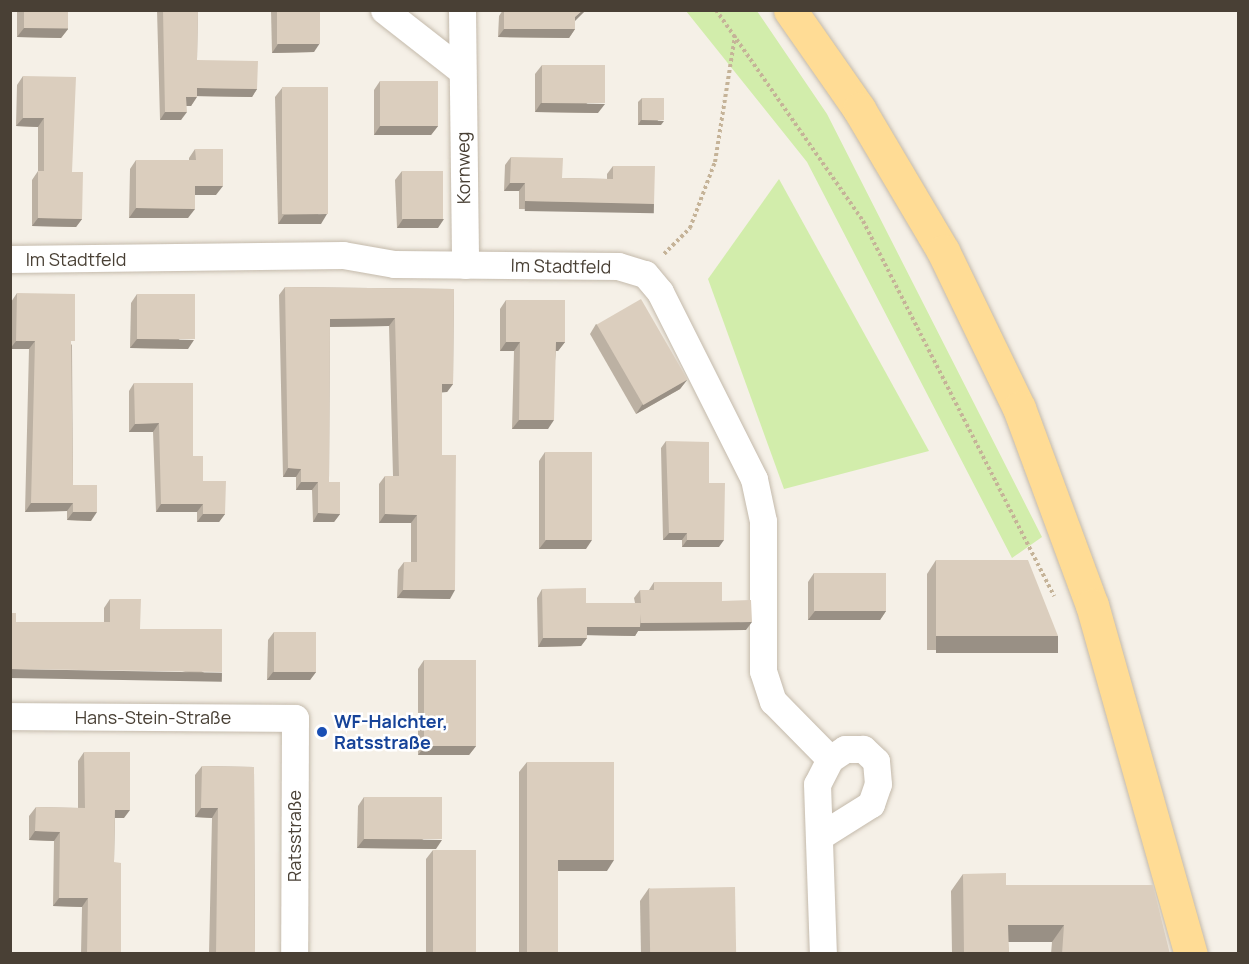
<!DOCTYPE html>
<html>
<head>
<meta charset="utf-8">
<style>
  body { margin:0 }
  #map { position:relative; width:1249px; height:964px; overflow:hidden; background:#f5f0e7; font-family:Manrope,sans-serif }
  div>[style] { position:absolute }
  .green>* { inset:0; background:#d2edab }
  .path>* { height:4px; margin-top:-2px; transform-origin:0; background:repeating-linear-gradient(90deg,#c5b398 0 3px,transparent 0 6px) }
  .roads { filter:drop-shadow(0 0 2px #c4baab) drop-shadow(0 0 2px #c4baab) }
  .minor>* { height:27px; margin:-13.5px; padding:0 13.5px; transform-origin:13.5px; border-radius:13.5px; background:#fff }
  .major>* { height:33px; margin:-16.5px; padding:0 16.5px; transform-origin:16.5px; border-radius:16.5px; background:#ffdc95 }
  .wall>* { inset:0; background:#bcb1a3 }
  .shaded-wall>* { inset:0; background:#999085; transform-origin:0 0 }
  .building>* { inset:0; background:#dbcebe; transform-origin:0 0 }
  .dots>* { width:16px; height:16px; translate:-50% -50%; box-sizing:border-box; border:3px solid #fff; border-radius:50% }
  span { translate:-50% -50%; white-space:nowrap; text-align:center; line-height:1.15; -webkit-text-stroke:5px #fff; paint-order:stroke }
  .street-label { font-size:18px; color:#494035 }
  .transit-label { font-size:18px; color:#164399; font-weight:700 }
  .left { translate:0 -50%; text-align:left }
  .frame { position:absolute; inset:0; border:12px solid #494035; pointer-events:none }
</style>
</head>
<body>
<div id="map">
  <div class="green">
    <div style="clip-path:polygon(686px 11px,757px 11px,827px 114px,1042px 537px,1012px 558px,807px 162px)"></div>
    <div style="clip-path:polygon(779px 179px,929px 451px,784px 489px,708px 279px)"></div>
  </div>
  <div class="path">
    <div style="left:716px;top:10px;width:257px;rotate:55.1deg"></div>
    <div style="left:863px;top:221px;width:421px;rotate:63deg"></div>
    <div style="left:664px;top:254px;width:37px;rotate:-45deg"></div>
    <div style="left:690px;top:228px;width:71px;rotate:-69.3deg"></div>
    <div style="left:715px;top:162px;width:128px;rotate:-81deg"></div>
  </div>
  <div class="roads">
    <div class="minor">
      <div style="left:384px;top:10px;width:99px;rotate:38deg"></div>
      <div style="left:462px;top:10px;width:255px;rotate:89.3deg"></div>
      <div style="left:10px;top:259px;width:333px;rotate:-0.7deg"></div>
      <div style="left:343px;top:255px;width:52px;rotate:10deg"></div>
      <div style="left:394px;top:264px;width:224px;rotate:0.5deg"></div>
      <div style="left:618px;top:266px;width:28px;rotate:17deg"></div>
      <div style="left:645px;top:274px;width:23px;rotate:50deg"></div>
      <div style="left:660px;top:292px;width:209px;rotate:63.3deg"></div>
      <div style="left:754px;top:479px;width:43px;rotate:77.9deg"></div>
      <div style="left:763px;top:521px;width:150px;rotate:90deg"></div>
      <div style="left:763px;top:671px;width:32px;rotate:72deg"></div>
      <div style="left:773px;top:701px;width:81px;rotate:45.5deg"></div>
      <div style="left:10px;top:716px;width:285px;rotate:0.4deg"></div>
      <div style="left:295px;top:718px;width:236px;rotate:90.2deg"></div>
      <div style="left:820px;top:836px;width:60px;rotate:-32.1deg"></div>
      <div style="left:871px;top:804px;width:21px;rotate:-71deg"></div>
      <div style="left:878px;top:784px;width:23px;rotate:-95deg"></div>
      <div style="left:876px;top:761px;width:18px;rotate:-137deg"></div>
      <div style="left:863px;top:749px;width:18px;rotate:180deg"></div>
      <div style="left:845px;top:749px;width:18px;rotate:146deg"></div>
      <div style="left:830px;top:759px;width:28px;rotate:117deg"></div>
      <div style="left:817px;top:784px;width:170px;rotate:88deg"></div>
    </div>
    <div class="major">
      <div style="left:790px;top:10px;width:121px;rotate:55.1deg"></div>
      <div style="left:859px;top:109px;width:165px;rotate:59.4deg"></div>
      <div style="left:943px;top:251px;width:174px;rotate:64.2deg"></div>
      <div style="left:1019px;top:408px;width:210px;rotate:69.7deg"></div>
      <div style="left:1092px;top:605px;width:363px;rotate:74.2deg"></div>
    </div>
  </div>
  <div class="wall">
    <div style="clip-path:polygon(17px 10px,68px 10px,68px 29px,61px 38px,17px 37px)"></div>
    <div style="clip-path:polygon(157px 10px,198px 10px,197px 60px,257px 89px,252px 97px,197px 96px,191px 106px,186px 106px,181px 120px,160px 120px)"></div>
    <div style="clip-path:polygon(271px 10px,320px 10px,314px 52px,272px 53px)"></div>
    <div style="clip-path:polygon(503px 10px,586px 10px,575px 20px,575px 29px,569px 38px,498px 37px,499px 16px)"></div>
    <div style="clip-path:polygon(542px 65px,598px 113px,535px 112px,535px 74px)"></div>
    <div style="clip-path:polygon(23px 76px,72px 172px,82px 219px,76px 227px,32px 226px,32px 180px,38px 171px,38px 127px,16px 126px,17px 85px)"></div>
    <div style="clip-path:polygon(380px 81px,438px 126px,431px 135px,374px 135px,374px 90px)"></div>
    <div style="clip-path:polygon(282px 88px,321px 224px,278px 224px,275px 97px)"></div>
    <div style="clip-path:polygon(642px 98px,661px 125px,638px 125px,638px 102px)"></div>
    <div style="clip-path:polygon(195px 149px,216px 195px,195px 195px,188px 218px,129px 218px,130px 169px,136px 160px,189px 160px,189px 158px)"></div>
    <div style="clip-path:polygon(511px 157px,562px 178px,607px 179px,607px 174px,613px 166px,654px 204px,648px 212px,519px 209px,519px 191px,504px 191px,505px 165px)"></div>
    <div style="clip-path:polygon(402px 171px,438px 228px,397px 228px,395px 180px)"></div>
    <div style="clip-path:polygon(285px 287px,454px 289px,453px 384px,447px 392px,442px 392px,442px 455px,450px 599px,397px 598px,398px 570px,404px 562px,411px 562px,411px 523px,379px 523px,379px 484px,385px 476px,393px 476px,389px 326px,330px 327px,329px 482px,340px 514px,334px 522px,313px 522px,312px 490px,296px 490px,296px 477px,283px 477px,279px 295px)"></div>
    <div style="clip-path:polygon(17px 293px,72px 345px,73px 485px,91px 521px,67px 520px,67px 511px,25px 512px,29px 349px,10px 349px,11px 302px)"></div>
    <div style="clip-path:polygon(137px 294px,188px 349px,130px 348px,131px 303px)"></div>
    <div style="clip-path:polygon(506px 300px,565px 342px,558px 351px,556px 351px,548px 429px,512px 429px,514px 351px,500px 351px,500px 309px)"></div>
    <div style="clip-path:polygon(596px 324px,687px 380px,680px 389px,636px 414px,590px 334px)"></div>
    <div style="clip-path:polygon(134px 383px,193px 456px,203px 481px,225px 514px,219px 522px,197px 522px,197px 512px,156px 512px,153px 432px,129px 432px,129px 391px)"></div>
    <div style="clip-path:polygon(666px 441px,709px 483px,719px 547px,682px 547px,682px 540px,663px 540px,661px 448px)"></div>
    <div style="clip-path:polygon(545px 452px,586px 549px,539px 549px,539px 461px)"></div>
    <div style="clip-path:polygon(936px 560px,1049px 650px,927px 650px,927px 574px)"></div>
    <div style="clip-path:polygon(814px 573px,886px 611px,880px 620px,808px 620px,808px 582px)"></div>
    <div style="clip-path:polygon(654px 582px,722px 601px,746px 630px,638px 631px,635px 636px,587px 635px,587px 638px,581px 646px,538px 647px,537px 598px,542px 589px,586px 603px,635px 603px,634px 598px,640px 590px,649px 590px)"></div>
    <div style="clip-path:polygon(110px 599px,140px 629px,216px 681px,16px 622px,104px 622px,104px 608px)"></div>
    <div style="clip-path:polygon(274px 632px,316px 672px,310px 680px,267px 680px,268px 640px)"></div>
    <div style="clip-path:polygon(424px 660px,476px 746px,469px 755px,418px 755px,418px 669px)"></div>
    <div style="clip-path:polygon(84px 752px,124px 818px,115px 818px,114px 862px,121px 954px,81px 954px,82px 907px,53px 906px,54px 841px,29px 840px,29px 816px,36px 807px,78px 808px,78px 761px)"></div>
    <div style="clip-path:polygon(527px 762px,607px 871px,558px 871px,558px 952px,600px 954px,519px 954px,519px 772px)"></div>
    <div style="clip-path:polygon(202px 766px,254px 767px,255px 954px,209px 954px,212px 818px,195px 817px,195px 775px)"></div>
    <div style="clip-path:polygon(364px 797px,436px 849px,357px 848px,358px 806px)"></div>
    <div style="clip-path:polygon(433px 850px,476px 952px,475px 954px,426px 954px,426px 859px)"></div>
    <div style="clip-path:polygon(963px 874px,1006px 885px,1170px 954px,1051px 954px,1052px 942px,1008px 942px,1009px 954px,952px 954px,951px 891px)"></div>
    <div style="clip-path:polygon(649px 888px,736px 952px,735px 954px,641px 954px,640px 901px)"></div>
  </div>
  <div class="shaded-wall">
    <div style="clip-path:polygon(583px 10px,586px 10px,570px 26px,575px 17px)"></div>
    <div style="clip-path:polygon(24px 28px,68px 29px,61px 38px,17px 37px)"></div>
    <div style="clip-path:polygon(504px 29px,575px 29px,569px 38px,498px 37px)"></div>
    <div style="clip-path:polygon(320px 43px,314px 52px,272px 53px,278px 44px)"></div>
    <div style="clip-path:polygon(197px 88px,257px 89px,252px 97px,191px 96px)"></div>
    <div style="clip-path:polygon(186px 97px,197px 97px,191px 106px,181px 106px)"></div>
    <div style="clip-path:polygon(541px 103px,605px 104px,598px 113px,535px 112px)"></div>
    <div style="clip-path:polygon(165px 112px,187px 112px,181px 120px,160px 120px)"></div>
    <div style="clip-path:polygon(23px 118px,44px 118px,38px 127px,16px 126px)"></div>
    <div style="clip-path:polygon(641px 120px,664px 121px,661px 125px,638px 125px)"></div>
    <div style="clip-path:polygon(380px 126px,438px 126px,431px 135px,374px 135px)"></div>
    <div style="clip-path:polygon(510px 183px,525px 183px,519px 191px,504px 191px)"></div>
    <div style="clip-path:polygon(195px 186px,223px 186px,216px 195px,189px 195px)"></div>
    <div style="left:525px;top:201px;width:129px;height:10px;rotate:1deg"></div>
    <div style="clip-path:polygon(136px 208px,195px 209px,188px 218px,129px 218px)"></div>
    <div style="clip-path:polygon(327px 214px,321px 224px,278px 224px,284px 215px)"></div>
    <div style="clip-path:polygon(38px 218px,82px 219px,76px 227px,32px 226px)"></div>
    <div style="clip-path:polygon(403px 219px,444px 219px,438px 228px,397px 228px)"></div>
    <div style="clip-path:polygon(395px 318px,389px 326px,325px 327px,330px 319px)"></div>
    <div style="clip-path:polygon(137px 339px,194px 340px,188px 349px,130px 348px)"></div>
    <div style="clip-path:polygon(16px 341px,35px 341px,29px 349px,10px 349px)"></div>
    <div style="clip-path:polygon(506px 342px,520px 342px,514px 351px,500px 351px)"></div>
    <div style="clip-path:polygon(556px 342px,565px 342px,558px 351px,549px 351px)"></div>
    <div style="clip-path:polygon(687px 380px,680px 389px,636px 414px,642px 405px)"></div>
    <div style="clip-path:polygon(442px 384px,453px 384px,447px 392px,436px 393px)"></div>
    <div style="clip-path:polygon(519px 420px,554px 420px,548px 429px,512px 429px)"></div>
    <div style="clip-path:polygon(159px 423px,153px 432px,129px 432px,135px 424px)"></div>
    <div style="clip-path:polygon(288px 468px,301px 469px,296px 477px,283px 477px)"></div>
    <div style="clip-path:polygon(301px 482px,318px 482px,312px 490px,296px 490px)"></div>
    <div style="clip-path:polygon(31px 503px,73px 503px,67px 511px,25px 512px)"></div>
    <div style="clip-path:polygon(161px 504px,203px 504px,197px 512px,156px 512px)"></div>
    <div style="clip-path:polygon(73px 512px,97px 512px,91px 521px,67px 520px)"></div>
    <div style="clip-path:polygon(318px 513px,340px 514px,334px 522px,313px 522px)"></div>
    <div style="clip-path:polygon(203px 514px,225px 514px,219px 522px,197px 522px)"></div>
    <div style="clip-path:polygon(385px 514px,417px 515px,411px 523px,379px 523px)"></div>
    <div style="clip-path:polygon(669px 533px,687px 533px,682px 540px,663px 540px)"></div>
    <div style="clip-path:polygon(546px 540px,592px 540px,586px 549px,539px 549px)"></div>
    <div style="clip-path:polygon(687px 540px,724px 540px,719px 547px,682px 547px)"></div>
    <div style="clip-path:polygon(403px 590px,455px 590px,450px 599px,397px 598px)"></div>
    <div style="clip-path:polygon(815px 611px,886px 611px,880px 620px,808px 620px)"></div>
    <div style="clip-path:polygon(752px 622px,746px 630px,638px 631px,635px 636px,581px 635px,587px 627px,641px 623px)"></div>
    <div style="left:936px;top:636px;width:122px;height:17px"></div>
    <div style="clip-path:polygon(543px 638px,587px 638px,581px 646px,538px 647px)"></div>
    <div style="left:10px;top:669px;width:212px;height:9px;rotate:1deg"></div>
    <div style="clip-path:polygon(273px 672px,316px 672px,310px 680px,267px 680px)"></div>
    <div style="clip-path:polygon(425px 746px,476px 746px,469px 755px,418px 755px)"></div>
    <div style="clip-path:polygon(201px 808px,218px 808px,212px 818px,195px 817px)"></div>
    <div style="clip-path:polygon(115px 810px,130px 810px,124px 818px,109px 818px)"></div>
    <div style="clip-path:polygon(35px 831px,60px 832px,54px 841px,29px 840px)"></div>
    <div style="clip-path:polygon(364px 839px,442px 840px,436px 849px,357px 848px)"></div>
    <div style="clip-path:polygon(558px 860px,614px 860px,607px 871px,551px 871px)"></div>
    <div style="clip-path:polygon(59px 898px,88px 898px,82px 907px,53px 906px)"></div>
    <div style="clip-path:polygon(1008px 925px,1064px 925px,1052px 942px,996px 942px)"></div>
    <div style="left:432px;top:952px;width:44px;height:2px"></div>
    <div style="clip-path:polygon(736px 952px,735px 954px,650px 954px)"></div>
  </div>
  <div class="building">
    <div style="left:24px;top:10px;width:44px;height:18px"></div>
    <div style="clip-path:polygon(163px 10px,198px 10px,197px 60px,258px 61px,257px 89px,197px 88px,197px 97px,186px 97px,187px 112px,165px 112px)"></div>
    <div style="left:277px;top:10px;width:43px;height:34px"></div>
    <div style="clip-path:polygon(504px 10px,583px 10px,575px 17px,575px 29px,504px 29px)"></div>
    <div style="left:542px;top:65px;width:63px;height:38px"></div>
    <div style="clip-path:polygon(23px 76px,76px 77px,72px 172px,83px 172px,82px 219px,38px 218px,38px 171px,44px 171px,44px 118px,23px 118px)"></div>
    <div style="left:380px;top:81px;width:58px;height:45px"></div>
    <div style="left:328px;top:87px;width:127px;height:46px;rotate:90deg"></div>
    <div style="left:642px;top:98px;width:22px;height:22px"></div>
    <div style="clip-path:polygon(195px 149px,223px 149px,223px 186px,195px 186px,195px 209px,136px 208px,136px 160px,196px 160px)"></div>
    <div style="clip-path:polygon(511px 157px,563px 158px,562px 178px,613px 179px,613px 166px,655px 166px,654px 204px,525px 201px,525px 183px,510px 183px)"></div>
    <div style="left:402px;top:171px;width:41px;height:48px"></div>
    <div style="clip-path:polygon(285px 287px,454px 289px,453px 384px,442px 384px,442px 455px,456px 455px,455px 590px,403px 590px,404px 562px,417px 562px,417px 515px,385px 514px,385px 476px,399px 476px,395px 318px,330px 319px,329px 482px,340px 482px,340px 514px,318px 513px,318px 482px,322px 482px,301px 482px,301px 469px,288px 468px)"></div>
    <div style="clip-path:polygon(17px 293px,75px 294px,75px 341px,71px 341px,73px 485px,97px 485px,97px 512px,73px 512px,73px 503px,31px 503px,35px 341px,16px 341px)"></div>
    <div style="left:137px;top:294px;width:58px;height:45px"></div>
    <div style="left:641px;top:299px;width:93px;height:51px;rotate:60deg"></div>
    <div style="clip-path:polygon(506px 300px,565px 300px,565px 342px,556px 342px,554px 420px,519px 420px,520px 342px,506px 342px)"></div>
    <div style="clip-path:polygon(134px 383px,193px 383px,193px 456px,203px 456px,203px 481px,226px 481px,225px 514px,203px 514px,203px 504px,161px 504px,159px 423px,135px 424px)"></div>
    <div style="clip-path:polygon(666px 441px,709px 442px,709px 483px,725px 483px,724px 540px,687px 540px,687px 533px,669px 533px)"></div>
    <div style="left:545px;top:452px;width:47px;height:88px"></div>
    <div style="clip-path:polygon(936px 560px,1028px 560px,1058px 636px,936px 636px)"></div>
    <div style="left:814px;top:573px;width:72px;height:38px"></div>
    <div style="clip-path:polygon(654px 582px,722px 582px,722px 601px,751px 600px,752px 622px,641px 623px,641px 614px,640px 627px,587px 627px,587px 638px,543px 638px,542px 589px,586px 588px,586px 603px,641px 603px,640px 590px,654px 590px)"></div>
    <div style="clip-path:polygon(110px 599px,141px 599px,140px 629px,222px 629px,222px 672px,10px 669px,10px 613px,16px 613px,16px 622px,110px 622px)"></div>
    <div style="left:274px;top:632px;width:42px;height:40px"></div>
    <div style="left:424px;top:660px;width:52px;height:86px"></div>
    <div style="clip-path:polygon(84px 752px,130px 752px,130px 810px,115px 810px,114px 862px,121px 863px,121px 954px,87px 954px,88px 898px,59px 898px,60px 832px,35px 831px,36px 807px,85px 808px)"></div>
    <div style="clip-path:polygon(527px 762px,614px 762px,614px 860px,558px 860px,558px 952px,600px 954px,527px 954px)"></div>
    <div style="clip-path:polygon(202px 766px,254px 767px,255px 954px,216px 954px,218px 808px,201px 808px)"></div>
    <div style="left:364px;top:797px;width:78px;height:42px"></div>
    <div style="left:433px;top:850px;width:43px;height:102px"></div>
    <div style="clip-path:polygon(1006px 873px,1006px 885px,1153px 885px,1170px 954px,1062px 954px,1064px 925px,1008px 925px,1009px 954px,964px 954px,963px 874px)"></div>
    <div style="left:735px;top:887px;width:65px;height:86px;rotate:89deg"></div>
  </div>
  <div class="dots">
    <div style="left:322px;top:732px;background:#1a4fb4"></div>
  </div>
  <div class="street-label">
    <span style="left:463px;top:168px;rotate:-91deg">Kornweg</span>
    <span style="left:76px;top:259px">Im Stadtfeld</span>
    <span style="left:561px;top:266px;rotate:1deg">Im Stadtfeld</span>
    <span style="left:153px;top:717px">Hans-Stein-Straße</span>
    <span style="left:294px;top:836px;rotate:-90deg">Ratsstraße</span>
  </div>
  <div class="transit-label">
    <span class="left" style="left:334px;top:732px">WF-Halchter,<br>Ratsstraße</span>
  </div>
  <div class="frame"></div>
</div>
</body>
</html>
